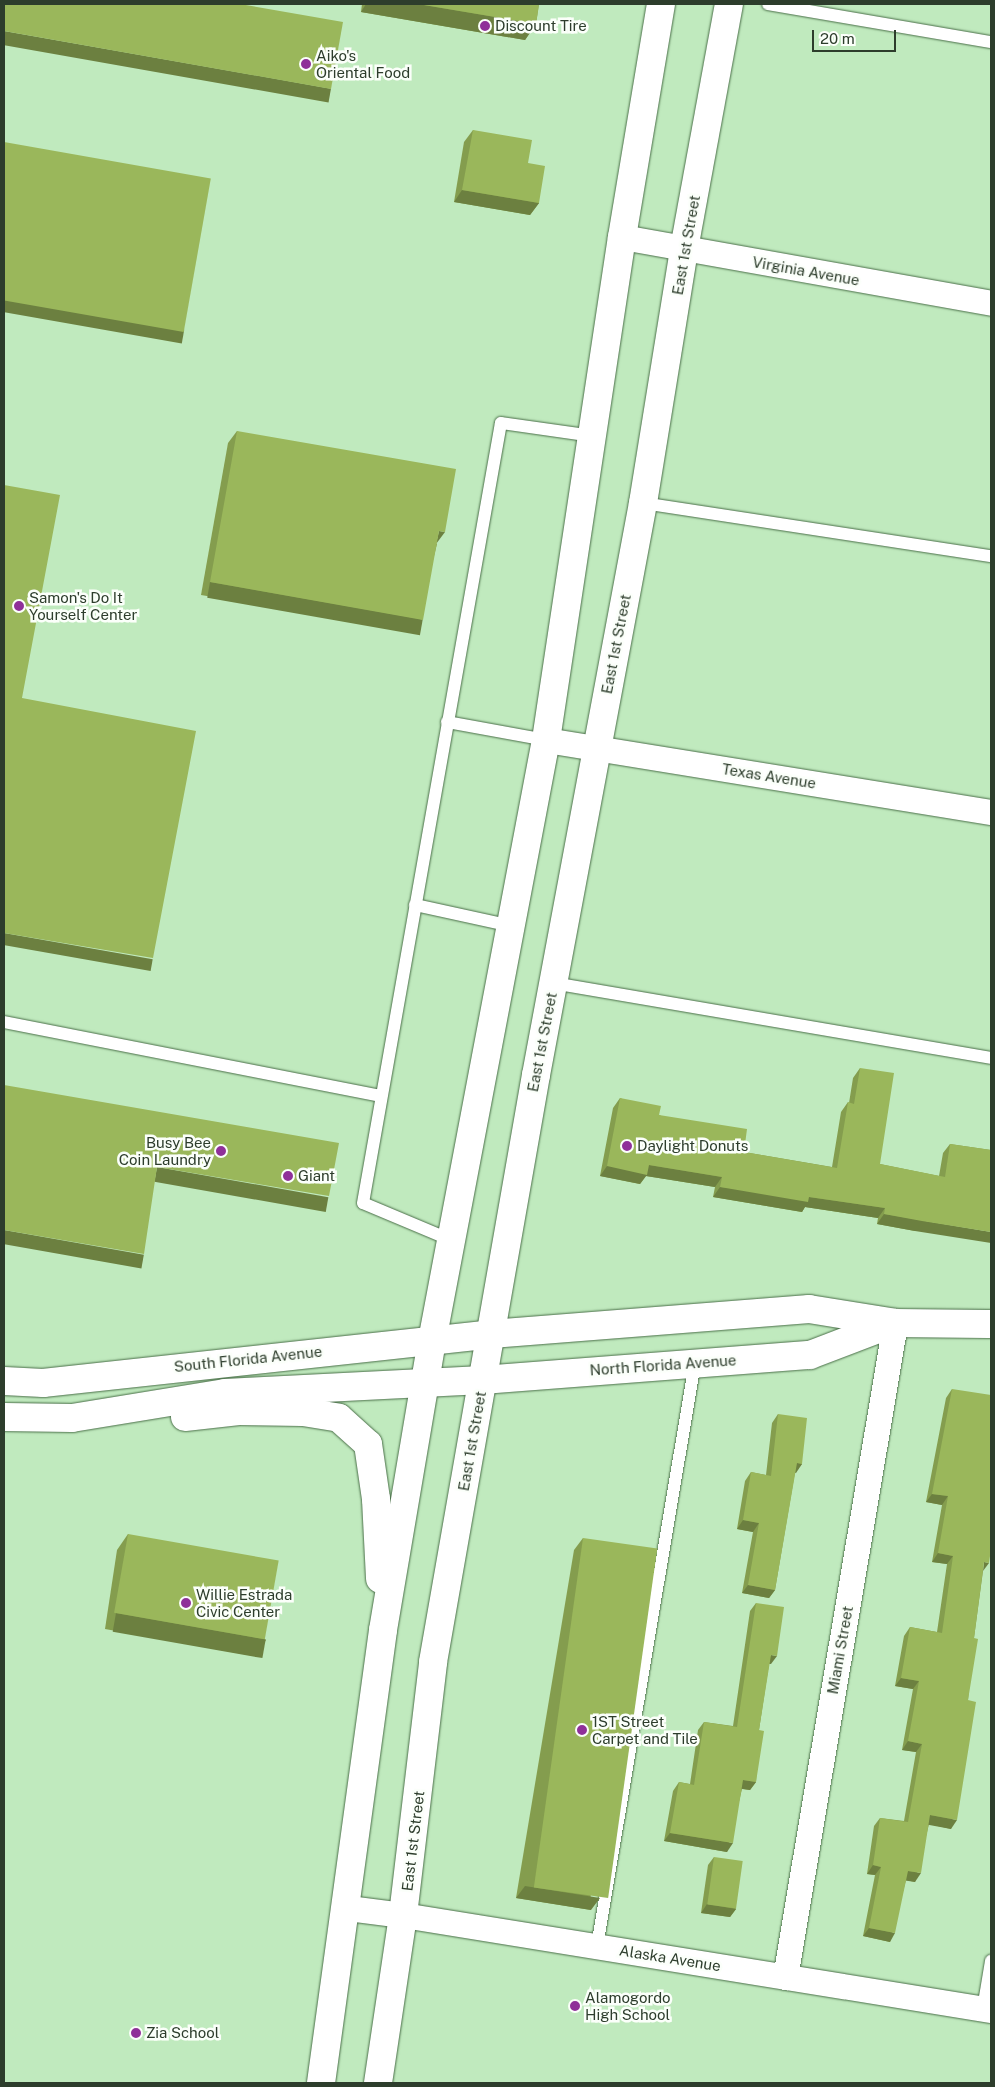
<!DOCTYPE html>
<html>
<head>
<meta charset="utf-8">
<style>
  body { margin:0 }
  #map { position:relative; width:995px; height:2087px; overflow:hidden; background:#c0eabe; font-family:"Public Sans",sans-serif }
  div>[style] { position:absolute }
  .roads { filter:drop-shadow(0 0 1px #4a6f49) drop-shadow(0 0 1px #4a6f49) }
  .service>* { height:12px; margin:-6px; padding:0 6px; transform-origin:6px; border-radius:6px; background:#fff }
  .minor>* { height:25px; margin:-12.5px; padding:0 12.5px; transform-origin:12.5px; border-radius:12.5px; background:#fff }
  .secondary>* { height:28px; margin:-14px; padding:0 14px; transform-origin:14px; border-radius:14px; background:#fff }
  .wall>* { inset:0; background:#849d4e }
  .shaded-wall>* { inset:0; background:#6c8040; transform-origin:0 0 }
  .building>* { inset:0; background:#9ab75b; transform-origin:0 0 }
  .dots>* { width:14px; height:14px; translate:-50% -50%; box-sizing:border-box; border:2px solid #fbfffa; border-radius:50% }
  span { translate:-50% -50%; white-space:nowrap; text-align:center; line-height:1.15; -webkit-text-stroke:5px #fbfffa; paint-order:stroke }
  .poi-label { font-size:15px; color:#2d3d2c }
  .left { translate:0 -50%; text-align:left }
  .right { translate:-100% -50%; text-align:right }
  .street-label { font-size:15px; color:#2d3d2c }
  .frame { position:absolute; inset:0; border:5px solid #2d3d2c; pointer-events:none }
  .scale { position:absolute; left:812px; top:30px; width:84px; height:22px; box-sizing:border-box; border:2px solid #2d3d2c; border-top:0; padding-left:6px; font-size:15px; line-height:18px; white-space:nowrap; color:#2d3d2c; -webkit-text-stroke:4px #fbfffa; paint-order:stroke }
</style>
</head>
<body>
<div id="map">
  <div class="roads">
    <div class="service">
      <div style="left:768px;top:4px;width:226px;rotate:9.7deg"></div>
      <div style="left:643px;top:503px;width:352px;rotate:8.7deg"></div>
      <div style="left:447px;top:722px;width:101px;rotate:10.3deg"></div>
      <div style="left:415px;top:905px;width:98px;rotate:12.3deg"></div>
      <div style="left:553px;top:983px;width:444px;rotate:9.7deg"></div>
      <div style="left:4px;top:1022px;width:384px;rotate:11.1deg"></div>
      <div style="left:451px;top:1240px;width:95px;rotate:-157.2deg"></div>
      <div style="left:363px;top:1203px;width:792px;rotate:-79.97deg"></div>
      <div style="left:501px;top:423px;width:92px;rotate:8.1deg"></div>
      <div style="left:597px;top:1946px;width:591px;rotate:-80.46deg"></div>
      <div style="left:983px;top:2009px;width:49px;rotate:-80.5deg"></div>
    </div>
    <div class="minor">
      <div style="left:622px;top:237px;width:375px;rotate:10.1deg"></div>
      <div style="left:546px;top:740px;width:451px;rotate:9.2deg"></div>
      <div style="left:348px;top:1908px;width:55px;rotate:7.3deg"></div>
      <div style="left:403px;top:1915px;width:596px;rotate:9.18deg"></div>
      <div style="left:785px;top:1977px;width:663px;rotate:-80.45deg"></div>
    </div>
    <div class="secondary">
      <div style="left:4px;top:1381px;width:39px;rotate:3deg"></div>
      <div style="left:43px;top:1383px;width:451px;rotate:-6.2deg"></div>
      <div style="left:491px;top:1334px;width:319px;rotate:-4.5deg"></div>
      <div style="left:809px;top:1309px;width:87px;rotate:9.2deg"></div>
      <div style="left:895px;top:1323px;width:96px;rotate:0.6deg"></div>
      <div style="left:4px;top:1417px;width:68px;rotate:0.8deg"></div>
      <div style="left:72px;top:1418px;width:155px;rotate:-9.3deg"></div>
      <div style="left:225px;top:1393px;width:258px;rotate:-2.9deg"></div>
      <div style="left:483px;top:1380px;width:328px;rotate:-4.4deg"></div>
      <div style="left:810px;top:1355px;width:90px;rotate:-20.9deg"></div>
      <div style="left:185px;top:1417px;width:54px;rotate:-6.3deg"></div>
      <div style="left:239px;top:1411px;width:64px;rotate:0.9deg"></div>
      <div style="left:303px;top:1412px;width:36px;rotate:9deg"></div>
      <div style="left:339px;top:1418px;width:39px;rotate:42deg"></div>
      <div style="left:368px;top:1444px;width:56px;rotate:81.7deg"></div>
      <div style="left:376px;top:1499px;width:80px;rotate:87.1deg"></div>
      <div style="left:321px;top:2083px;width:457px;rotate:-82.2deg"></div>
      <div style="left:383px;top:1630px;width:293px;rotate:-80.4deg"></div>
      <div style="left:432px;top:1341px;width:612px;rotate:-79.26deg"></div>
      <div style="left:546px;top:740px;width:509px;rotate:-81.41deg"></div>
      <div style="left:622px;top:237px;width:236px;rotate:-80.5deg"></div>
      <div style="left:378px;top:2083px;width:170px;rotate:-81.5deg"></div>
      <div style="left:403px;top:1915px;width:255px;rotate:-83.2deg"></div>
      <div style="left:433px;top:1662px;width:596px;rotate:-80.05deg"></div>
      <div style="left:536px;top:1075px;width:582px;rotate:-79.4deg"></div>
      <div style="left:643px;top:503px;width:257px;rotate:-80.8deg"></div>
      <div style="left:684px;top:249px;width:249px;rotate:-79.6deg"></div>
    </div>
  </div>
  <div class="wall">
    <div style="clip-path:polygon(362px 4px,539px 4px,536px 24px,525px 40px,361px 12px)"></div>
    <div style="clip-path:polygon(473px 130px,528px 163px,539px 203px,530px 215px,454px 202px,464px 142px)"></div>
    <div style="clip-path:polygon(237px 431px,437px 544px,415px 632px,201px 595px,228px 443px)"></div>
    <div style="clip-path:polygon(860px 1068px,880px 1164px,939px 1176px,943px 1153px,950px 1144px,991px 1150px,915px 1231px,877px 1224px,878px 1218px,805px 1207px,802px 1212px,713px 1197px,715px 1187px,646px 1176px,640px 1184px,600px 1176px,613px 1108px,620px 1098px,744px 1152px,832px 1167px,841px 1112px,848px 1102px,849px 1103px,853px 1078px)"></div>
    <div style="clip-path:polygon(952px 1389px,983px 1571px,974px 1638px,968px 1700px,951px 1829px,929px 1824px,915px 1882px,906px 1880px,890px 1942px,863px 1936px,875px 1875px,867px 1874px,874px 1826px,880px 1818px,904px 1821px,916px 1752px,902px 1750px,913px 1689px,895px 1686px,904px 1636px,910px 1627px,937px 1632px,947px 1564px,932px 1562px,942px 1505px,926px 1502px,946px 1398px)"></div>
    <div style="clip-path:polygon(778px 1414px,802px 1464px,795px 1472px,775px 1590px,769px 1598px,742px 1593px,753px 1532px,737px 1529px,745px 1481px,751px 1472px,766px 1475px,772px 1423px)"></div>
    <div style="clip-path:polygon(128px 1534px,266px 1640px,254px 1656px,105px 1629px,117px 1550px)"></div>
    <div style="clip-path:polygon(583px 1538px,591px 1910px,516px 1898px,574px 1550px)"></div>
    <div style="clip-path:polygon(756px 1603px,771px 1664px,769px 1664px,759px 1730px,756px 1782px,750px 1790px,742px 1789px,727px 1852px,664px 1841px,673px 1791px,679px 1782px,690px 1784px,698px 1730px,704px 1722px,733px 1726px,750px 1611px)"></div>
    <div style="clip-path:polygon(714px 1857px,736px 1909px,730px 1917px,701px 1913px,708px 1865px)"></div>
  </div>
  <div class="shaded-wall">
    <div style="clip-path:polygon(366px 4px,418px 4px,536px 24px,525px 40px,361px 12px)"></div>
    <div style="left:4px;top:31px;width:332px;height:14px;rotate:10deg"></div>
    <div style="clip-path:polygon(462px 190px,539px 203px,530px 215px,454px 202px)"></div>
    <div style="left:4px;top:298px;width:183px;height:14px;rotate:10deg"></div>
    <div style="clip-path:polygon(439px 531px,445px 532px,436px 544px)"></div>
    <div style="left:210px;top:582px;width:216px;height:16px;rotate:10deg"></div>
    <div style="left:4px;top:933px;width:151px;height:12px;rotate:10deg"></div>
    <div style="clip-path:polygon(649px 1165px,722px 1177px,715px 1187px,646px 1176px,640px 1184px,600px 1176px,607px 1166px)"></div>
    <div style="left:157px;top:1167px;width:174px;height:15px;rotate:10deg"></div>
    <div style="clip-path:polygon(720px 1187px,809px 1197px,885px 1208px,878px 1218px,805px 1207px,802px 1212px,713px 1197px)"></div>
    <div style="clip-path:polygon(884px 1214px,991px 1232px,991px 1243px,915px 1231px,877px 1224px)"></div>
    <div style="left:4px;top:1230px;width:142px;height:14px;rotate:10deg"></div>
    <div style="clip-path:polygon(797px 1463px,802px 1464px,796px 1473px,791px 1472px)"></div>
    <div style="clip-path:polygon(932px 1494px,948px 1496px,942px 1505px,926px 1502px)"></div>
    <div style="clip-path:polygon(743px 1520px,759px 1523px,753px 1532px,737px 1529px)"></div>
    <div style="clip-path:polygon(938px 1553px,953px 1556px,947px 1564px,932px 1562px)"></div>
    <div style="clip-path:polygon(984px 1562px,989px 1563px,983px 1571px)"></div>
    <div style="clip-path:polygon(748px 1585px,775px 1590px,769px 1598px,742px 1593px)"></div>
    <div style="left:116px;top:1613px;width:152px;height:19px;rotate:10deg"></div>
    <div style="clip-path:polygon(771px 1655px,777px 1656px,771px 1664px,765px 1663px)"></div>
    <div style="clip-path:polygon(901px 1678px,919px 1681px,913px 1689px,895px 1686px)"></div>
    <div style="clip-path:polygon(908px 1741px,922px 1744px,916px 1752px,902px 1750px)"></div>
    <div style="clip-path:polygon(743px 1780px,756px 1782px,750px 1790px,737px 1788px)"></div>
    <div style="clip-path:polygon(930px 1815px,957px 1820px,951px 1829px,924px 1824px)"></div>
    <div style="clip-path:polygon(670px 1833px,733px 1843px,727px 1852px,664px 1841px)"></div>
    <div style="clip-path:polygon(873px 1865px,881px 1867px,875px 1875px,867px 1874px)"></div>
    <div style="clip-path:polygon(908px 1871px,921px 1873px,915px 1882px,902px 1880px)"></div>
    <div style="clip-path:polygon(525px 1886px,600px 1898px,591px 1910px,516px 1898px)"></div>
    <div style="clip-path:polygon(707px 1904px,736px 1909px,730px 1917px,701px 1913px)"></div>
    <div style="clip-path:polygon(869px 1928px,895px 1933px,890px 1942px,863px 1936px)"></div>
  </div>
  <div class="building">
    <div style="clip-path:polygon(4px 4px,240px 4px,343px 22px,331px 89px,4px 31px)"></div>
    <div style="clip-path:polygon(418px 4px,539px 4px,536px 24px)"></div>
    <div style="clip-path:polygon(473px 130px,532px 140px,528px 163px,545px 166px,539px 203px,462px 190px)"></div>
    <div style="left:4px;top:142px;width:210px;height:156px;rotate:10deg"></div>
    <div style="clip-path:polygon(237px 431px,456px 469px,445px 532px,439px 531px,423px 620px,210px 582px)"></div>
    <div style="clip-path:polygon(4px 485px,60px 495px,22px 698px,196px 731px,153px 958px,4px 933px)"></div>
    <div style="clip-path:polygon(860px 1068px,894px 1073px,880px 1164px,945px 1177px,950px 1144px,991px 1150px,991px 1232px,922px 1221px,884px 1214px,885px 1208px,809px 1197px,808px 1202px,720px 1187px,722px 1177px,649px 1165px,647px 1175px,607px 1166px,620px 1098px,661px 1106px,659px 1115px,747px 1129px,744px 1152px,837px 1168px,848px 1102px,854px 1104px)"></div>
    <div style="clip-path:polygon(4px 1085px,339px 1143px,329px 1196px,157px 1167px,144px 1254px,4px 1230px)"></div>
    <div style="clip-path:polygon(952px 1389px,991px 1395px,991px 1549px,989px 1563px,984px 1562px,974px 1638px,978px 1639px,968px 1700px,976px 1702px,957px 1820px,930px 1815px,921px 1873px,908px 1871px,895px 1933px,869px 1928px,881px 1867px,873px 1865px,880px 1818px,908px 1822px,922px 1744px,908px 1741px,919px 1681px,901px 1678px,910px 1627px,942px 1633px,953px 1556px,938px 1553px,948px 1496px,932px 1494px)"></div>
    <div style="clip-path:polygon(778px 1414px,807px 1418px,802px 1464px,797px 1463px,775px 1590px,748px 1585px,759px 1523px,743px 1520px,751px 1472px,771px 1476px)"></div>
    <div style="left:128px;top:1534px;width:153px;height:80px;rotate:10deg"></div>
    <div style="left:583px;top:1538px;width:75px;height:353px;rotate:8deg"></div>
    <div style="clip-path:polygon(756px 1603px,784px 1607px,777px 1656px,771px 1655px,759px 1730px,764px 1731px,756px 1782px,743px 1780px,733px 1843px,670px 1833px,679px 1782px,694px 1785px,704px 1722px,737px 1727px)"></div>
    <div style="left:714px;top:1857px;width:29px;height:48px;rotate:8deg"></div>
  </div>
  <div class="dots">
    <div style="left:485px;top:26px;background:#8f3099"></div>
    <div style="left:306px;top:64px;background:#8f3099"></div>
    <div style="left:19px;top:606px;background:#8f3099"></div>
    <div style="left:627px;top:1146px;background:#8f3099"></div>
    <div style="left:221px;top:1151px;background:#8f3099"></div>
    <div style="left:288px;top:1176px;background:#8f3099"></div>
    <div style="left:186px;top:1603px;background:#8f3099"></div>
    <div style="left:582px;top:1730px;background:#8f3099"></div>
    <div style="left:575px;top:2006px;background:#8f3099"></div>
    <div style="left:136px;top:2033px;background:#8f3099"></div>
  </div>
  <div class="poi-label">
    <span class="left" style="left:495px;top:26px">Discount Tire</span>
    <span class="left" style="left:316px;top:64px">Aiko's<br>Oriental Food</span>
    <span class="left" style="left:29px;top:606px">Samon's Do It<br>Yourself Center</span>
    <span class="right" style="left:211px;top:1151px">Busy Bee<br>Coin Laundry</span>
    <span class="left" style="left:637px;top:1146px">Daylight Donuts</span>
    <span class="left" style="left:298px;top:1176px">Giant</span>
    <span class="left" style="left:196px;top:1603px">Willie Estrada<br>Civic Center</span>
    <span class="left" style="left:592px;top:1730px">1ST Street<br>Carpet and Tile</span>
    <span class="left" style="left:585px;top:2006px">Alamogordo<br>High School</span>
    <span class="left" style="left:146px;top:2033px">Zia School</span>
  </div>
  <div class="street-label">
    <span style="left:686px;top:245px;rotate:-80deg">East 1st Street</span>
    <span style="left:806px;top:271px;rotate:10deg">Virginia Avenue</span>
    <span style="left:616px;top:644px;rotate:-79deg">East 1st Street</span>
    <span style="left:769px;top:776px;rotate:9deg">Texas Avenue</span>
    <span style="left:542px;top:1042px;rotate:-79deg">East 1st Street</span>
    <span style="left:248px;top:1359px;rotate:-6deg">South Florida Avenue</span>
    <span style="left:663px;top:1365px;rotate:-4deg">North Florida Avenue</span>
    <span style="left:472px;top:1441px;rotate:-80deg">East 1st Street</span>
    <span style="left:840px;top:1650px;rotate:-80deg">Miami Street</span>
    <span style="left:413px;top:1841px;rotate:-83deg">East 1st Street</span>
    <span style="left:670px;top:1958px;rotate:9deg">Alaska Avenue</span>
  </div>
  <div class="frame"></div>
  <div class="scale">20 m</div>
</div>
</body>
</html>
